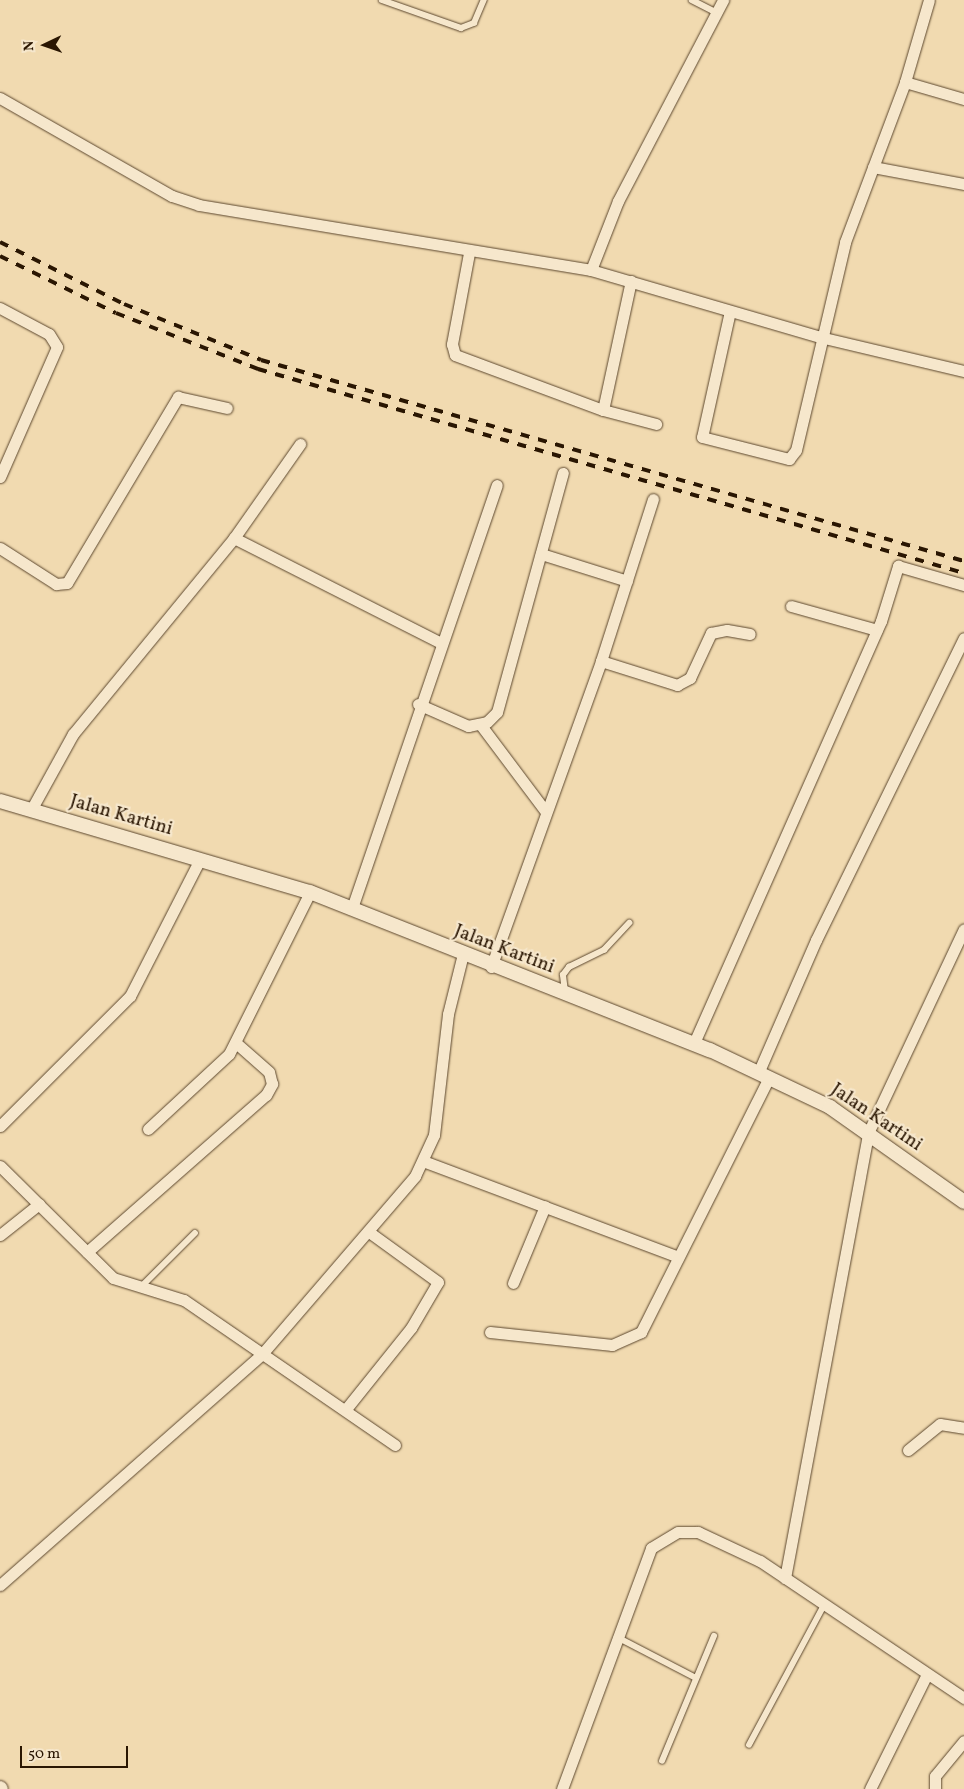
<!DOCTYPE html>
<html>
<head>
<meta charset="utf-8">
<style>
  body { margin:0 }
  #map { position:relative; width:964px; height:1789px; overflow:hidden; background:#f1dab0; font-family:Vollkorn,serif }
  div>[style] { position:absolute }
  .roads { filter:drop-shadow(0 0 1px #5c472e) drop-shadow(0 0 1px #5c472e) }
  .service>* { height:5.5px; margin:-2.75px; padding:0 2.75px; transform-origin:2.75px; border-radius:2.75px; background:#f6e7cc }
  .minor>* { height:11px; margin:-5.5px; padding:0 5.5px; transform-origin:5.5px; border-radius:5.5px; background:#f6e7cc }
  .tertiary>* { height:14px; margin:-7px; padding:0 7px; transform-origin:7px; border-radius:7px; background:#f6e7cc }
  .rail>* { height:4px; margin-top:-2px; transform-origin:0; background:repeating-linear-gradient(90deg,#2a1602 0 9px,transparent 0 18px) }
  span { translate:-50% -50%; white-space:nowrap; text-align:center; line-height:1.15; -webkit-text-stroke:4.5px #f6e7cc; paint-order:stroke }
  .street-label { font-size:19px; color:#2a1602 }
  .north { position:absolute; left:20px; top:20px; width:50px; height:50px; -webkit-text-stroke:4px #f6e7cc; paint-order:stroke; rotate:267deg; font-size:14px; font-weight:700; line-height:20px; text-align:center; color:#2a1602 }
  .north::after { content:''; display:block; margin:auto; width:18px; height:22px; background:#2a1602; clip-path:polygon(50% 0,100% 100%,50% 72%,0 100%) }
  .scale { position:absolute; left:20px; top:1746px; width:108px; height:22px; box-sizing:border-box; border:2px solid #2a1602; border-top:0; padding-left:6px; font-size:15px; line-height:18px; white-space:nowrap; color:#2a1602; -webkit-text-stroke:4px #f6e7cc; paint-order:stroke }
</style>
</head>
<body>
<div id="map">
  <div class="roads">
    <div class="service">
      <div style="left:382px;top:0;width:84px;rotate:19.5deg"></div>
      <div style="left:461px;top:28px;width:14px;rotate:-21deg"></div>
      <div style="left:474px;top:23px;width:25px;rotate:-67deg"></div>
      <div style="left:692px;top:0;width:27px;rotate:27deg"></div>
      <div style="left:565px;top:992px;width:17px;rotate:-97deg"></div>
      <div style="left:563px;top:975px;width:10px;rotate:-53deg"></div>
      <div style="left:569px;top:967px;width:39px;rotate:-26deg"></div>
      <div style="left:604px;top:950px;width:37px;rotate:-47deg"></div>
      <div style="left:141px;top:1287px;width:76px;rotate:-45deg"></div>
      <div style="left:617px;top:1637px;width:89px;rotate:27.4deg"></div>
      <div style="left:749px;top:1745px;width:159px;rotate:-61.8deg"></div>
      <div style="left:662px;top:1761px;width:135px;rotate:-67.4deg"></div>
    </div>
    <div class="minor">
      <div style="left:905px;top:82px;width:61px;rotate:16.1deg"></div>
      <div style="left:0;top:98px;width:198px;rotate:29.7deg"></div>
      <div style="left:172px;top:196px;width:28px;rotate:18deg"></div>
      <div style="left:199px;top:205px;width:397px;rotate:9.4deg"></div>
      <div style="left:591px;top:270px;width:239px;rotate:16.3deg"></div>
      <div style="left:820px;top:337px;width:148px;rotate:13.3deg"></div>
      <div style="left:873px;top:167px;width:93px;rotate:10.6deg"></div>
      <div style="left:469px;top:253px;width:93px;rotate:100.6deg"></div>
      <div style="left:452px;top:344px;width:11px;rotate:75deg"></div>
      <div style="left:455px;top:355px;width:158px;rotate:20.4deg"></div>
      <div style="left:603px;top:410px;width:55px;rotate:14.8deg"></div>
      <div style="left:591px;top:270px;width:74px;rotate:-68.6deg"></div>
      <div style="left:618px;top:201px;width:227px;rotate:-62.4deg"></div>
      <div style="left:0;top:308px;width:55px;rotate:28deg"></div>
      <div style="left:49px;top:334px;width:15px;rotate:58deg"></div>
      <div style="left:57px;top:347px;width:142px;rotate:113.7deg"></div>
      <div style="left:730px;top:311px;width:129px;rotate:102.5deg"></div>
      <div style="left:702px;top:437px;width:90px;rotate:14.2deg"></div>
      <div style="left:789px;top:459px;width:11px;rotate:-52deg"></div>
      <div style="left:796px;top:450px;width:214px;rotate:-76.7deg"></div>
      <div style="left:845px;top:242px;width:171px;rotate:-69.4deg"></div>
      <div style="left:905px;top:82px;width:85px;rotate:-73.7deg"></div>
      <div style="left:603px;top:410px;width:132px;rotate:-77.8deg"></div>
      <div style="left:234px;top:538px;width:232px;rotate:26.9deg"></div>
      <div style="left:0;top:548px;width:67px;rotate:32.7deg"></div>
      <div style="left:56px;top:584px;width:11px;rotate:-5deg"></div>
      <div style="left:67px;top:583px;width:217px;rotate:-59.2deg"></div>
      <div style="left:178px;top:397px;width:50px;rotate:12.7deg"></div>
      <div style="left:541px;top:554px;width:90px;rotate:17.4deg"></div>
      <div style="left:791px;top:606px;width:89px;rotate:15.6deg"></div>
      <div style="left:601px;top:661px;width:80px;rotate:17.5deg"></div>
      <div style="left:677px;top:685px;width:15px;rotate:-28deg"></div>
      <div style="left:690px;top:678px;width:50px;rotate:-65deg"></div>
      <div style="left:711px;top:633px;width:16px;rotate:-11deg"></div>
      <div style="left:727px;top:630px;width:23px;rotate:10deg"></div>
      <div style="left:418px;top:704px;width:55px;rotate:23.7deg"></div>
      <div style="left:468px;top:726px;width:19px;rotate:-12deg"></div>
      <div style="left:487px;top:722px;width:14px;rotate:-45deg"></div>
      <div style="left:497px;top:712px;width:248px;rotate:-74.6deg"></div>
      <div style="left:480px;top:724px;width:110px;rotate:53.1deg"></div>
      <div style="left:31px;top:810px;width:87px;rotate:-61.1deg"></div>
      <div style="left:73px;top:734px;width:254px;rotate:-50.6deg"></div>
      <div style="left:234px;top:538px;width:115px;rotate:-54.9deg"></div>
      <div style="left:352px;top:908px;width:447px;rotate:-71.1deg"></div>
      <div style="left:491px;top:967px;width:325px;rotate:-70.2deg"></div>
      <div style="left:601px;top:661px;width:170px;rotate:-72.2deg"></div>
      <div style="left:694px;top:1043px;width:462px;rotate:-66.1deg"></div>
      <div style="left:881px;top:621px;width:58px;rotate:-72.8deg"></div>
      <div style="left:898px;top:566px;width:69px;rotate:16.1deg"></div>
      <div style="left:759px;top:1071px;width:143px;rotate:-66.5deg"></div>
      <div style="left:816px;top:940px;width:336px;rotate:-63.9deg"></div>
      <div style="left:0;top:1126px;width:184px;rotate:-45deg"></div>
      <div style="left:130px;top:996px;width:154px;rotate:-62.9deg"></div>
      <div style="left:148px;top:1129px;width:110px;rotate:-42.8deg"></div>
      <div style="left:229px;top:1054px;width:181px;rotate:-63.4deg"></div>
      <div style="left:423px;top:1161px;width:272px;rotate:20.6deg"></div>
      <div style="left:0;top:1166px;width:159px;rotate:44.7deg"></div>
      <div style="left:113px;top:1278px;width:74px;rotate:17.2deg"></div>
      <div style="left:184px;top:1300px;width:256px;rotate:34.5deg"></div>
      <div style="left:0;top:1235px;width:50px;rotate:-38.5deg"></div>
      <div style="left:87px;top:1252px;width:238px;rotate:-41.3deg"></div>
      <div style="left:266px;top:1095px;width:13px;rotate:-61deg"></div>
      <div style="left:272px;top:1084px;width:12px;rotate:-104deg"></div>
      <div style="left:269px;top:1072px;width:44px;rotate:-138.7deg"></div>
      <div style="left:513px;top:1283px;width:83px;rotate:-67.4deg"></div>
      <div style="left:490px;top:1332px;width:123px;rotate:6.1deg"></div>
      <div style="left:612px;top:1345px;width:32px;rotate:-24deg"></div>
      <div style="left:641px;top:1332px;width:285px;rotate:-63.3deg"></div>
      <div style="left:346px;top:1409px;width:104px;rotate:-51.3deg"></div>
      <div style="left:411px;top:1328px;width:53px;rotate:-59.6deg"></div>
      <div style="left:438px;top:1282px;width:85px;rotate:-144.1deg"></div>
      <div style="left:908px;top:1450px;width:41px;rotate:-39.1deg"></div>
      <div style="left:940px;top:1424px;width:24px;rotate:9deg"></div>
      <div style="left:785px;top:1578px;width:453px;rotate:-79.4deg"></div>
      <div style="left:868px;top:1133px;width:225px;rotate:-64.8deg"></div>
      <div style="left:0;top:1585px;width:349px;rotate:-41.4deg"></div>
      <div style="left:262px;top:1354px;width:235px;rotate:-49.3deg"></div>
      <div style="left:415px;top:1176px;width:45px;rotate:-65.1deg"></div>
      <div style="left:434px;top:1135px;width:122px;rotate:-83.4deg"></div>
      <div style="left:448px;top:1014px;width:62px;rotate:-76deg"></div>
      <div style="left:562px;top:1789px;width:257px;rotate:-69.7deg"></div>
      <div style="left:651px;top:1548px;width:31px;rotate:-31deg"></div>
      <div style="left:678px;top:1532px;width:20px"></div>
      <div style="left:698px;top:1532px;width:68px;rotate:25.1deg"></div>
      <div style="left:760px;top:1561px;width:246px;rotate:33.9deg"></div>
      <div style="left:870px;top:1789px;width:126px;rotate:-63.6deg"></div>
      <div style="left:935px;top:1789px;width:13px;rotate:-90deg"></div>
      <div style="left:935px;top:1776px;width:45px;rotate:-50.4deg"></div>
    </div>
    <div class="tertiary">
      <div style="left:0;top:801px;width:323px;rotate:16.4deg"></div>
      <div style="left:310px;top:892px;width:430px;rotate:21.6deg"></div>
      <div style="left:710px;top:1050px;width:133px;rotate:25.4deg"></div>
      <div style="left:830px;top:1107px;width:164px;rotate:35.3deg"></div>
      <div style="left:0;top:1788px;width:1px;rotate:45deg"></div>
    </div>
  </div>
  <div class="rail">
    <div style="left:0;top:242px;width:139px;rotate:26.6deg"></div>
    <div style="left:124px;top:304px;width:148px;rotate:22.2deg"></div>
    <div style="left:261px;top:360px;width:731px;rotate:15.96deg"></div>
    <div style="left:0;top:256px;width:129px;rotate:26.2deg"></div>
    <div style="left:116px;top:313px;width:153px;rotate:21.5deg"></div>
    <div style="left:258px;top:369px;width:735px;rotate:16.12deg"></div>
  </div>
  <div class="street-label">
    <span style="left:121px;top:816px;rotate:16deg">Jalan Kartini</span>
    <span style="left:504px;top:950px;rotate:21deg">Jalan Kartini</span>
    <span style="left:876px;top:1118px;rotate:34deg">Jalan Kartini</span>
  </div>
  <div class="north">N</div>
  <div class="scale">50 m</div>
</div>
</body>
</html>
